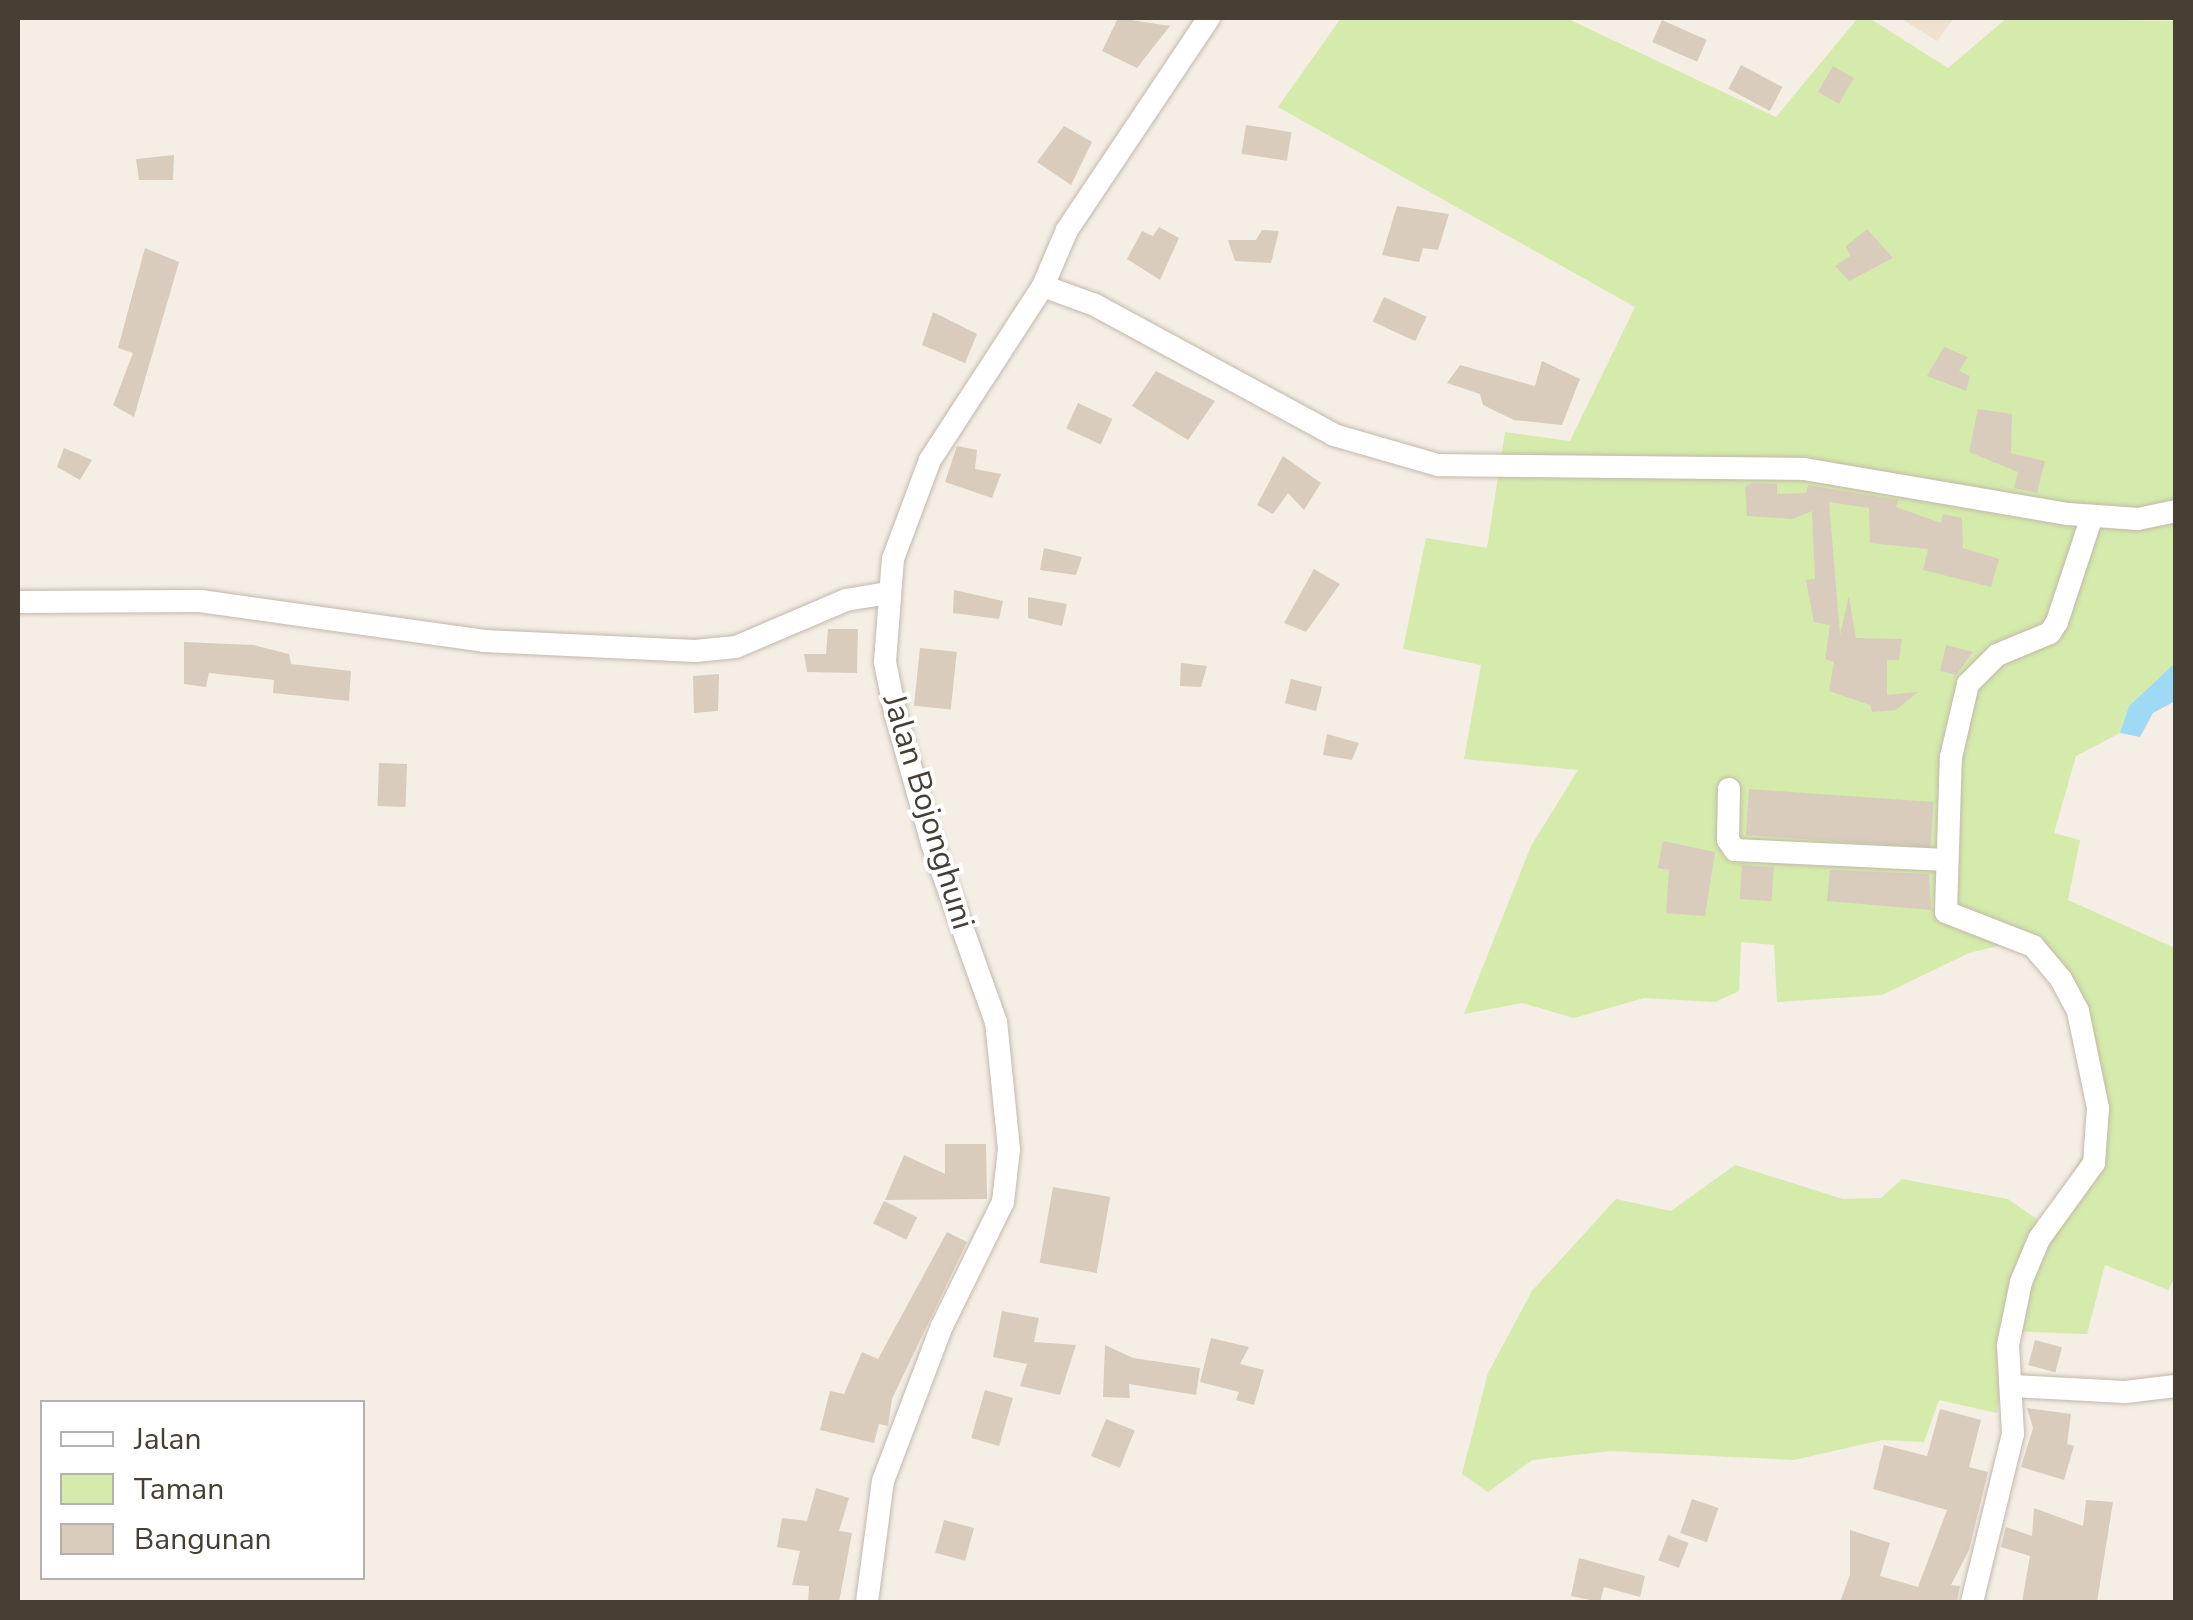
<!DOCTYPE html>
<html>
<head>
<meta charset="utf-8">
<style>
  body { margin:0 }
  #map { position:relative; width:2193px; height:1620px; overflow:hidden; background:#f4eee5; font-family:"Nunito Sans",sans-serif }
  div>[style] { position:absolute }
  .education>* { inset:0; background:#eee2ce }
  .green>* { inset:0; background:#d4ebab }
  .water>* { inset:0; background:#9ed9f5 }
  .building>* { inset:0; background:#d9ccbd; transform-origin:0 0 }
  .roads { filter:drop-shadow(0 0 2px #c3b8aa) drop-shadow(0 0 2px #c3b8aa) }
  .minor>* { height:22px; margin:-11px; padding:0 11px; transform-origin:11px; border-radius:11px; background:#fff }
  span { translate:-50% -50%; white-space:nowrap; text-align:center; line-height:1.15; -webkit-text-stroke:8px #fff; paint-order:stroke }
  .street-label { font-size:32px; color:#473e34 }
  .frame { position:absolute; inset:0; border:20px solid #473e34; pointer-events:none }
  .legend { position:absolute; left:40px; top:1400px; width:325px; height:180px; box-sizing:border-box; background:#fff; border:2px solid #b5b2ae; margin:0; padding:12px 18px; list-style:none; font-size:30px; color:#473e34 }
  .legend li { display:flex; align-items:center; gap:20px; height:50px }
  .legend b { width:50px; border:2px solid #b5b2ae }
</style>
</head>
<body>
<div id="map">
  <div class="education">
    <div style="clip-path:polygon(1900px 18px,1954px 18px,1937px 41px)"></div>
  </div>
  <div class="green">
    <div style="clip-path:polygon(1341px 18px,1566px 18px,1776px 117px,1858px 18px,1869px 18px,1948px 68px,2007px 18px,2175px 21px,2175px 663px,2129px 706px,2120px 733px,2076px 756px,2054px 833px,2080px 840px,2068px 900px,2175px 948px,2175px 1278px,2168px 1290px,2105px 1265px,2087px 1334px,2009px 1331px,1997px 1413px,1939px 1400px,1924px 1442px,1882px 1440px,1794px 1460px,1611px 1451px,1532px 1460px,1488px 1492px,1462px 1474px,1488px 1373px,1532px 1291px,1616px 1199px,1671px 1211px,1735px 1165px,1843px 1199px,1881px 1198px,1902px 1179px,2008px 1199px,2044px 1224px,2106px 1113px,2082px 1013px,2030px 938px,1969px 953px,1882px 995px,1777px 1002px,1774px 945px,1741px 942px,1739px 991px,1715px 1002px,1644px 998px,1574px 1018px,1522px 1003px,1464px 1014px,1531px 846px,1578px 770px,1464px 759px,1481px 665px,1403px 649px,1426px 538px,1487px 548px,1505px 432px,1570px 441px,1635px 307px,1278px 107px)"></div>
  </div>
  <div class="water">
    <div style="clip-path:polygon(2175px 663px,2175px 701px,2153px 713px,2140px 737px,2120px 733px,2129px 706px)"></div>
  </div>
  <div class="building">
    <div style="clip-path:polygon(1118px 18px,1170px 26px,1137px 68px,1102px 51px)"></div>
    <div style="left:1662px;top:20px;width:49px;height:24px;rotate:24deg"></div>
    <div style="left:1741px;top:65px;width:47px;height:27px;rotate:28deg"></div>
    <div style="left:1833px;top:66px;width:24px;height:30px;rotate:30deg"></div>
    <div style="left:1246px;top:125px;width:46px;height:29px;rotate:9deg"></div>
    <div style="clip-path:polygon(1064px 126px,1092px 142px,1071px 185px,1037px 162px)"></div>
    <div style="clip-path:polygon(174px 155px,173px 180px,139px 180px,136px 159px)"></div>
    <div style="clip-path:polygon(1397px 206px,1449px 214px,1438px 250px,1423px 248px,1419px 262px,1382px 255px)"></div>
    <div style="clip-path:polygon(1159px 227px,1179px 238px,1160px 280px,1127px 259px,1142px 231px,1153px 236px)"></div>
    <div style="clip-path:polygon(1867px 229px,1893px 258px,1849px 281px,1835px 266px,1850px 256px,1846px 246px)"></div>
    <div style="clip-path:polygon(1262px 230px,1279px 231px,1271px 263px,1235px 261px,1228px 240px,1256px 240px)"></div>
    <div style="clip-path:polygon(145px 248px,179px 262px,134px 417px,113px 405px,133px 353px,118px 348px)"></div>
    <div style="left:1384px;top:297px;width:47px;height:27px;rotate:25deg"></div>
    <div style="clip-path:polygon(933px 312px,977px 334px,965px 363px,922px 345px)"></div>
    <div style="clip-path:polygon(1944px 347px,1968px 357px,1959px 371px,1970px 376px,1966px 391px,1927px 376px)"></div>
    <div style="clip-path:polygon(1542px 361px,1580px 379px,1562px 425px,1514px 420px,1483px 405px,1480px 394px,1447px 383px,1460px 365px,1535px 386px)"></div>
    <div style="clip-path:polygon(1156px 371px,1215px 401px,1188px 440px,1132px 406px)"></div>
    <div style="left:1078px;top:403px;width:38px;height:28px;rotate:25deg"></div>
    <div style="clip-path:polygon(1978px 409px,2012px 414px,2011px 453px,2045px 461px,2037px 493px,2014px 488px,2018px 472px,1969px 452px)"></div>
    <div style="clip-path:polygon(957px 446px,977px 450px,975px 469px,1001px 474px,992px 498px,945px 482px)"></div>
    <div style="clip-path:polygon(64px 448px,92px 460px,80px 480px,57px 467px)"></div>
    <div style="clip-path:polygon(1283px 456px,1321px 483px,1304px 510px,1288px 493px,1273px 514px,1257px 505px)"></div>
    <div style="clip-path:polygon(1752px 483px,1777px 484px,1777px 494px,1806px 493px,1808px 485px,1898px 500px,1896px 507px,1941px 523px,1943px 514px,1962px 518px,1963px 548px,1999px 559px,1991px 587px,1923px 570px,1928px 549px,1870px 543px,1869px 508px,1829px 502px,1840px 635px,1849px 596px,1856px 638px,1902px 639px,1899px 660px,1887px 660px,1887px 695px,1918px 692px,1896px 710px,1872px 712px,1870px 705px,1829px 691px,1834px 662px,1825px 659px,1830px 625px,1814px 622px,1806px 580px,1815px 579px,1812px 511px,1792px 519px,1747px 516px,1745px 487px)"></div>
    <div style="clip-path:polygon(1044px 548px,1082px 557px,1076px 575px,1040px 570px)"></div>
    <div style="clip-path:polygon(1314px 569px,1340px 584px,1306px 632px,1284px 623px)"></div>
    <div style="clip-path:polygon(954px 590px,1003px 601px,999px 619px,953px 613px)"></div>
    <div style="clip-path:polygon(1028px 597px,1067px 604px,1062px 626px,1028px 618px)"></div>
    <div style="clip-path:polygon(828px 629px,858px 629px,857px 673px,807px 672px,804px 654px,826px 654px)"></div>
    <div style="clip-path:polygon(184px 642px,253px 645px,289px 654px,291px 664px,351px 671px,349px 701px,273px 693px,274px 680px,209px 673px,206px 687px,184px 684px)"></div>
    <div style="clip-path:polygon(1946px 645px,1973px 652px,1956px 675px,1940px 671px)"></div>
    <div style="left:920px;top:648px;width:37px;height:58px;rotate:6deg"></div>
    <div style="clip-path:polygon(1181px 663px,1207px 666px,1201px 687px,1180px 686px)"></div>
    <div style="clip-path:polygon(719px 674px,718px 711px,694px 713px,693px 676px)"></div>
    <div style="left:1291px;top:679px;width:32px;height:25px;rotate:14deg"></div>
    <div style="clip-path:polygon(1327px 734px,1359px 743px,1352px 760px,1323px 755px)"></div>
    <div style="left:379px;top:763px;width:28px;height:43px;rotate:2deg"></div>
    <div style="left:1749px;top:789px;width:185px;height:46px;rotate:4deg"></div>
    <div style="clip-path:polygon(1663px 841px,1715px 852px,1705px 916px,1666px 913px,1669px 870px,1658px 868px)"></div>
    <div style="left:1742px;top:865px;width:32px;height:34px;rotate:4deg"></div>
    <div style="clip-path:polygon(1830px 870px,1929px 874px,1931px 910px,1827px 901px)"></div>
    <div style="clip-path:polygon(945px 1144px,986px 1144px,987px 1199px,885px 1200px,904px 1155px,945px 1174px)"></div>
    <div style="left:1053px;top:1187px;width:58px;height:77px;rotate:10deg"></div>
    <div style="left:884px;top:1201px;width:37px;height:25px;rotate:26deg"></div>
    <div style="clip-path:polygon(947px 1232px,967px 1242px,892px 1399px,888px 1426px,879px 1424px,874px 1443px,820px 1430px,830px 1391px,844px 1394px,862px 1352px,878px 1359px)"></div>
    <div style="clip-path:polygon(1002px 1311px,1039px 1318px,1034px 1342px,1076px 1345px,1060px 1395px,1020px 1386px,1027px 1364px,993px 1357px)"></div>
    <div style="clip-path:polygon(1211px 1338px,1249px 1347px,1240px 1364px,1264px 1370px,1254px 1405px,1236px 1400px,1239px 1392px,1200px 1382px)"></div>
    <div style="left:2035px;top:1340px;width:28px;height:26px;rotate:15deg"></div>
    <div style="clip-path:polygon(1105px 1345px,1133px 1358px,1200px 1368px,1196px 1395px,1129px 1384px,1130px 1398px,1103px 1397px)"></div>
    <div style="left:985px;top:1390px;width:29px;height:50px;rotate:16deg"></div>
    <div style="clip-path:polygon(2027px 1408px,2071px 1414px,2067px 1444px,2074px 1446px,2064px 1480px,2021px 1467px,2033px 1428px)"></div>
    <div style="clip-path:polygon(1940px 1409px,1981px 1420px,1969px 1467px,1988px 1472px,1969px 1550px,1951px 1585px,1960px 1586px,1957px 1602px,1840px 1602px,1850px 1575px,1850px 1530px,1890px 1543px,1880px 1576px,1918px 1587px,1947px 1510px,1873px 1489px,1884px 1445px,1927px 1456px)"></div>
    <div style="left:1106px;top:1419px;width:31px;height:40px;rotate:22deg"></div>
    <div style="clip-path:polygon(816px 1488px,849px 1498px,839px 1531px,852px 1533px,839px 1602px,808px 1602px,809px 1586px,792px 1585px,800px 1551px,777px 1547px,782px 1518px,807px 1521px)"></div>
    <div style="left:1692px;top:1499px;width:28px;height:36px;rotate:19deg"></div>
    <div style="clip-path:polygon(2086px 1500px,2113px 1502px,2097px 1602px,2022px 1602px,2030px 1556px,2001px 1547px,2006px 1527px,2032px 1536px,2034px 1508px,2083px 1526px)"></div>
    <div style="left:944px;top:1520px;width:31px;height:34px;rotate:15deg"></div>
    <div style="left:1668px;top:1535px;width:22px;height:27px;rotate:21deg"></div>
    <div style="clip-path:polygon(1579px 1558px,1645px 1576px,1640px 1597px,1604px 1587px,1600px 1602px,1571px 1596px)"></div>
  </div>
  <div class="roads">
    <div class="minor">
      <div style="left:1043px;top:286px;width:55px;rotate:20.1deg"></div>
      <div style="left:1095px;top:305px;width:272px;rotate:28.5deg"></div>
      <div style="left:1334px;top:435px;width:108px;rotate:16.1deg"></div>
      <div style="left:1438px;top:465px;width:366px;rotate:0.6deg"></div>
      <div style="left:1804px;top:469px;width:268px;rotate:9.7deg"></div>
      <div style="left:2068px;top:514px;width:70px;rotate:4.1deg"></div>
      <div style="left:2138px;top:519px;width:39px;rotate:-12deg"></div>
      <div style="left:18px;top:602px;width:182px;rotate:-0.3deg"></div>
      <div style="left:200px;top:601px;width:287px;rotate:8deg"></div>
      <div style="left:484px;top:641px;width:211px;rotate:2.7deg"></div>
      <div style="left:695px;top:651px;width:41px;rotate:-5.6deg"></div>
      <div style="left:736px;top:647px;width:120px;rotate:-23.1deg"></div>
      <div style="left:846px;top:600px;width:43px;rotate:-9.5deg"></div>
      <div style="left:1729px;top:789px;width:51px;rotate:91.1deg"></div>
      <div style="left:1728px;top:840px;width:12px;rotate:55deg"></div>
      <div style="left:1735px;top:850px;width:211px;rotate:2.7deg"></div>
      <div style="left:2013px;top:1386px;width:112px;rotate:3.1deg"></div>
      <div style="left:2125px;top:1392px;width:51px;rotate:-6.7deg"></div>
      <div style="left:867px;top:1602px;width:122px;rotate:-82.5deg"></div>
      <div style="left:883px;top:1481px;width:166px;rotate:-69.2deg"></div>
      <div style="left:942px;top:1326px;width:138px;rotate:-63.8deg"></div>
      <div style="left:1003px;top:1202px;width:53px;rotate:-83.5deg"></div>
      <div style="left:1009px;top:1149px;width:128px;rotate:-95.8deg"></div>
      <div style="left:996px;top:1022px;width:190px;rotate:-109.7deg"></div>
      <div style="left:932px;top:843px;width:136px;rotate:-105.8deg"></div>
      <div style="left:895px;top:712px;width:51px;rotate:-101.3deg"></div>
      <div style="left:885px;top:662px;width:103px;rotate:-85.6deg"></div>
      <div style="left:893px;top:559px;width:106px;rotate:-69.5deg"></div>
      <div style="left:930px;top:460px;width:207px;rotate:-57deg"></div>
      <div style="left:1043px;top:286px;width:61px;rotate:-66.8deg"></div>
      <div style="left:1067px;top:230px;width:255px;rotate:-56.2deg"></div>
      <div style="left:1972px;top:1602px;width:173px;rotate:-76.3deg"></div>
      <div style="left:2013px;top:1434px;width:89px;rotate:-93.2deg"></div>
      <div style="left:2008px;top:1345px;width:64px;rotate:-78.3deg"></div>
      <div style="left:2021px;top:1282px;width:47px;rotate:-67.3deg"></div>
      <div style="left:2039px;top:1239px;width:94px;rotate:-54.1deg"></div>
      <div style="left:2094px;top:1163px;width:55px;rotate:-85.8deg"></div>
      <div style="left:2098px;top:1108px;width:99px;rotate:-101.7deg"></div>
      <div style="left:2078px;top:1011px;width:36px;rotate:-118deg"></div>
      <div style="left:2061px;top:979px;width:43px;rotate:-130.3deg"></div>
      <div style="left:2033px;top:946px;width:93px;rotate:-158.7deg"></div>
      <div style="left:1946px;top:912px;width:155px;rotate:-88.2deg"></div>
      <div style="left:1951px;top:757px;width:75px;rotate:-76.9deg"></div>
      <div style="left:1968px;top:684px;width:41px;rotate:-45deg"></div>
      <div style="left:1997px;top:655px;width:57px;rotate:-22.5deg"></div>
      <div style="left:2050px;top:633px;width:13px;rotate:-58deg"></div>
      <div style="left:2057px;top:622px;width:112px;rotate:-71.7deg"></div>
    </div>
  </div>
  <div class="street-label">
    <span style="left:928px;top:812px;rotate:73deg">Jalan Bojonghuni</span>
  </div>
  <div class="frame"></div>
  <ul class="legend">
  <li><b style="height:12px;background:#fff"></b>Jalan</li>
  <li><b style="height:28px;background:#d4ebab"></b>Taman</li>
  <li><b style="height:28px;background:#d9ccbd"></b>Bangunan</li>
  </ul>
</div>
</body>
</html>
